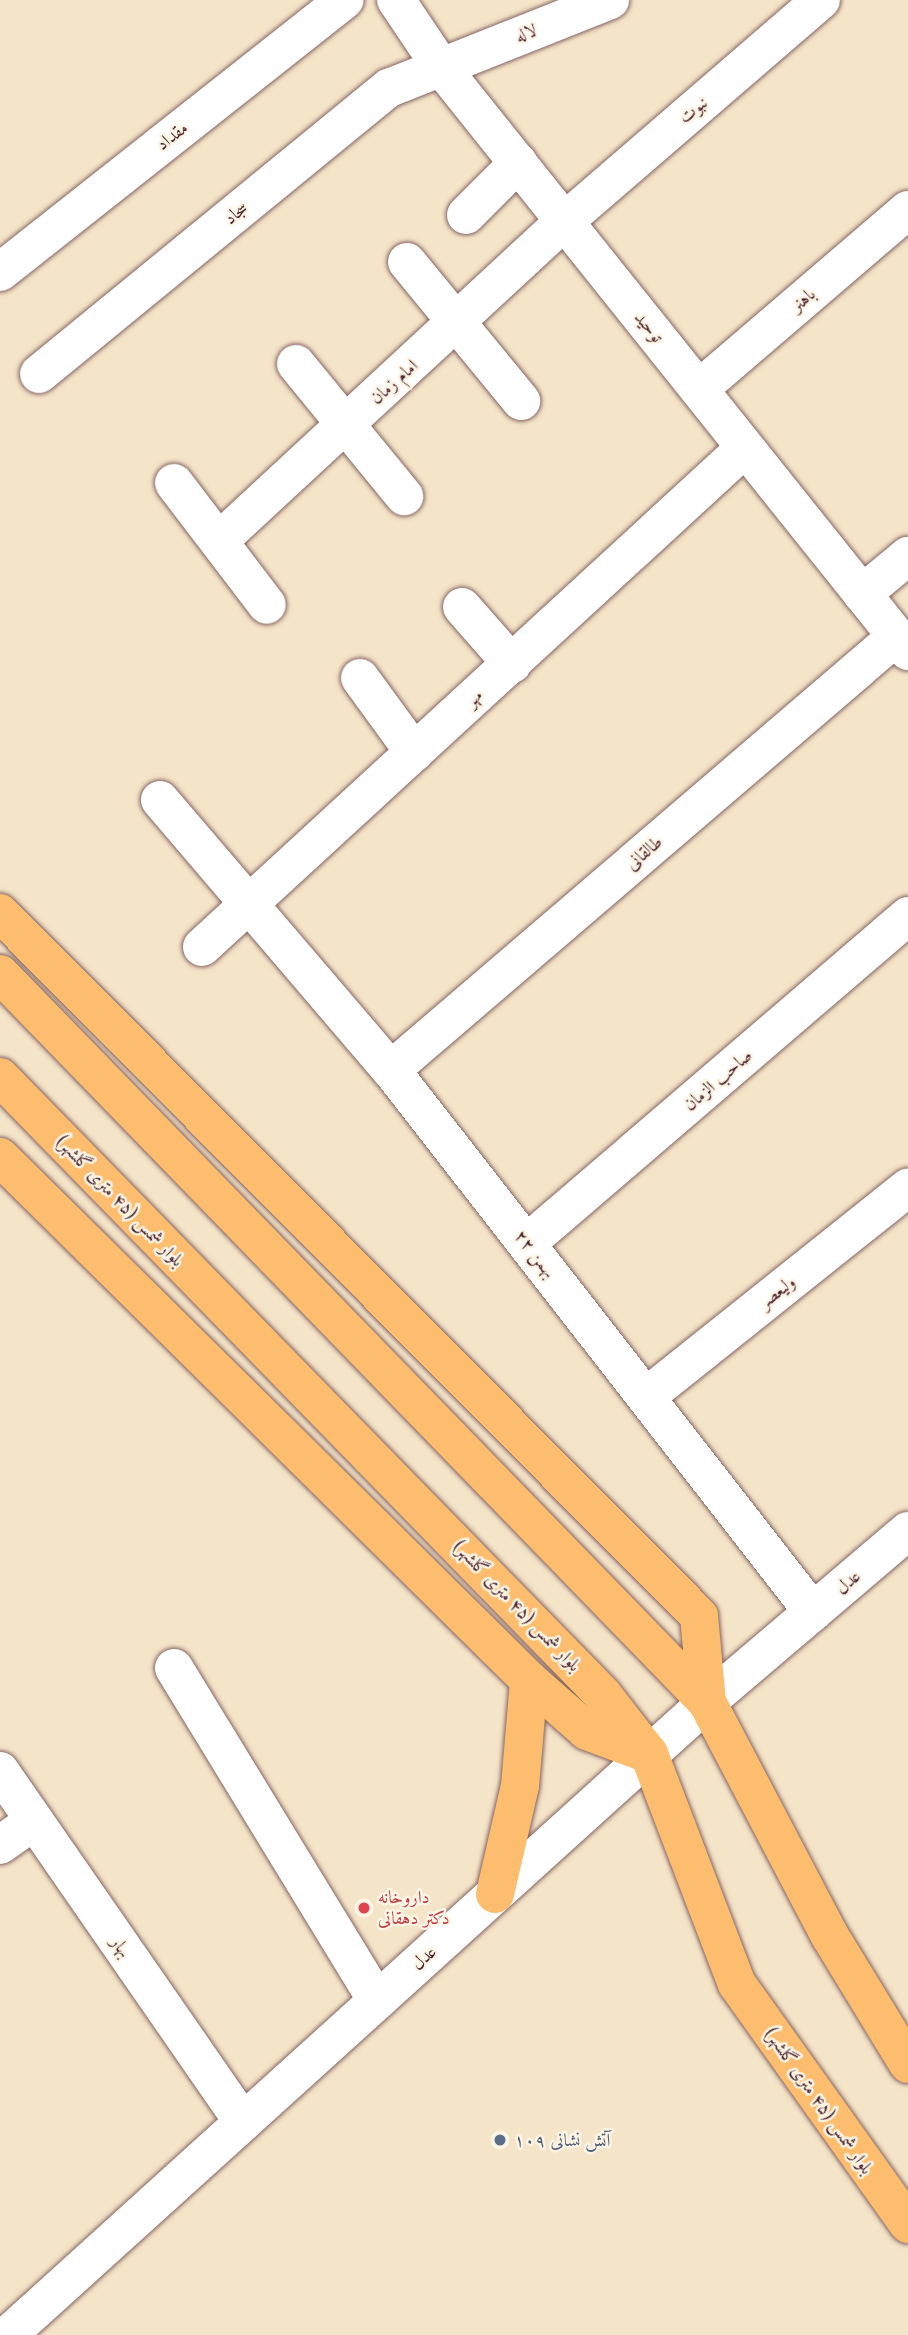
<!DOCTYPE html>
<html>
<head>
<meta charset="utf-8">
<style>
  body { margin:0 }
  #map { position:relative; width:908px; height:2335px; overflow:hidden; background:#f4e4c8; font-family:"Libre Caslon Text",Amiri,serif }
  div>[style] { position:absolute }
  .roads { filter:drop-shadow(0 0 2px #866462) drop-shadow(0 0 2px #866462) }
  .minor>* { height:38px; margin:-19px; padding:0 19px; transform-origin:19px; border-radius:19px; background:#fff }
  .major>* { height:38px; margin:-19px; padding:0 19px; transform-origin:19px; border-radius:19px; background:#fcbd6f }
  .dots>* { width:19px; height:19px; translate:-50% -50%; box-sizing:border-box; border:4px solid #fcf5e5; border-radius:50% }
  span { translate:-50% -50%; white-space:nowrap; text-align:center; line-height:1.15; -webkit-text-stroke:5px #fcf5e5; paint-order:stroke }
  .street-label { font-size:18px; color:#4a1f2b }
  .health-label { font-size:18px; color:#be3a42 }
  .left { translate:0 -50%; text-align:left }
  .service-label { font-size:18px; color:#4e5e75 }
</style>
</head>
<body>
<div id="map">
  <div class="roads">
    <div class="minor">
      <div style="left:396px;top:0;width:81px;rotate:56.1deg"></div>
      <div style="left:441px;top:67px;width:748px;rotate:51.35deg"></div>
      <div style="left:466px;top:215px;width:74px;rotate:-45deg"></div>
      <div style="left:407px;top:262px;width:180px;rotate:50.6deg"></div>
      <div style="left:0;top:272px;width:439px;rotate:-38.3deg"></div>
      <div style="left:296px;top:364px;width:171px;rotate:50.7deg"></div>
      <div style="left:39px;top:374px;width:452px;rotate:-39.3deg"></div>
      <div style="left:389px;top:88px;width:238px;rotate:-21.7deg"></div>
      <div style="left:699px;top:389px;width:275px;rotate:-40.6deg"></div>
      <div style="left:174px;top:483px;width:153px;rotate:52.7deg"></div>
      <div style="left:220px;top:540px;width:470px;rotate:-42.8deg"></div>
      <div style="left:565px;top:221px;width:338px;rotate:-40.8deg"></div>
      <div style="left:862px;top:594px;width:60px;rotate:-39.6deg"></div>
      <div style="left:462px;top:607px;width:76px;rotate:48.7deg"></div>
      <div style="left:360px;top:678px;width:92px;rotate:53.9deg"></div>
      <div style="left:160px;top:800px;width:355px;rotate:49.5deg"></div>
      <div style="left:391px;top:1070px;width:687px;rotate:52.1deg"></div>
      <div style="left:202px;top:947px;width:737px;rotate:-42.58deg"></div>
      <div style="left:391px;top:1070px;width:665px;rotate:-40.61deg"></div>
      <div style="left:527px;top:1243px;width:502px;rotate:-40.64deg"></div>
      <div style="left:647px;top:1396px;width:334px;rotate:-38.6deg"></div>
      <div style="left:174px;top:1668px;width:390px;rotate:58.6deg"></div>
      <div style="left:0;top:1771px;width:427px;rotate:55.3deg"></div>
      <div style="left:0;top:1845px;width:42px;rotate:-35.2deg"></div>
      <div style="left:8px;top:2335px;width:943px;rotate:-42.16deg"></div>
      <div style="left:707px;top:1702px;width:264px;rotate:-40.4deg"></div>
    </div>
    <div class="major">
      <div style="left:0;top:913px;width:991px;rotate:45.16deg"></div>
      <div style="left:699px;top:1616px;width:86px;rotate:84.7deg"></div>
      <div style="left:0;top:974px;width:1015px;rotate:45.84deg"></div>
      <div style="left:707px;top:1702px;width:264px;rotate:62.3deg"></div>
      <div style="left:830px;top:1936px;width:150px;rotate:58.6deg"></div>
      <div style="left:0;top:1077px;width:863px;rotate:45.7deg"></div>
      <div style="left:603px;top:1695px;width:75px;rotate:52.1deg"></div>
      <div style="left:649px;top:1754px;width:246px;rotate:69.1deg"></div>
      <div style="left:737px;top:1984px;width:295px;rotate:54.5deg"></div>
      <div style="left:0;top:1157px;width:744px;rotate:44.67deg"></div>
      <div style="left:529px;top:1680px;width:77px;rotate:41.3deg"></div>
      <div style="left:587px;top:1731px;width:66px;rotate:20.4deg"></div>
      <div style="left:495px;top:1894px;width:111px;rotate:-77deg"></div>
      <div style="left:520px;top:1786px;width:106px;rotate:-85.1deg"></div>
    </div>
  </div>
  <div class="dots">
    <div style="left:364px;top:1908px;background:#e0444e"></div>
    <div style="left:500px;top:2140px;background:#5c6f8a"></div>
  </div>
  <div class="street-label">
    <span style="left:526px;top:33px;rotate:-21deg">لاله</span>
    <span style="left:693px;top:110px;rotate:-41deg">نبوت</span>
    <span style="left:172px;top:136px;rotate:-38deg">مقداد</span>
    <span style="left:236px;top:213px;rotate:-39deg">سجاد</span>
    <span style="left:803px;top:300px;rotate:-41deg">باهنر</span>
    <span style="left:649px;top:327px;rotate:51deg">توحید</span>
    <span style="left:394px;top:382px;rotate:-42deg">امام زمان</span>
    <span style="left:474px;top:698px;rotate:-42deg">مهر</span>
    <span style="left:644px;top:853px;rotate:-41deg">طالقانی</span>
    <span style="left:718px;top:1080px;rotate:-41deg">صاحب الزمان</span>
    <span style="left:120px;top:1201px;rotate:46deg">بلوار شمس (۴۵ متری گلشهر)</span>
    <span style="left:535px;top:1254px;rotate:52deg">۲۲ بهمن</span>
    <span style="left:777px;top:1292px;rotate:-38deg">ولیعصر</span>
    <span style="left:848px;top:1582px;rotate:-40deg">عدل</span>
    <span style="left:517px;top:1606px;rotate:46deg">بلوار شمس (۴۵ متری گلشهر)</span>
    <span style="left:121px;top:1947px;rotate:55deg">بهار</span>
    <span style="left:424px;top:1958px;rotate:-42deg">عدل</span>
    <span style="left:819px;top:2101px;rotate:55deg">بلوار شمس (۴۵ متری گلشهر)</span>
  </div>
  <div class="health-label">
    <span class="left" style="left:378px;top:1908px">داروخانه<br>دکتر دهقانی</span>
  </div>
  <div class="service-label">
    <span class="left" style="left:514px;top:2140px">آتش نشانی ۱۰۹</span>
  </div>
</div>
</body>
</html>
